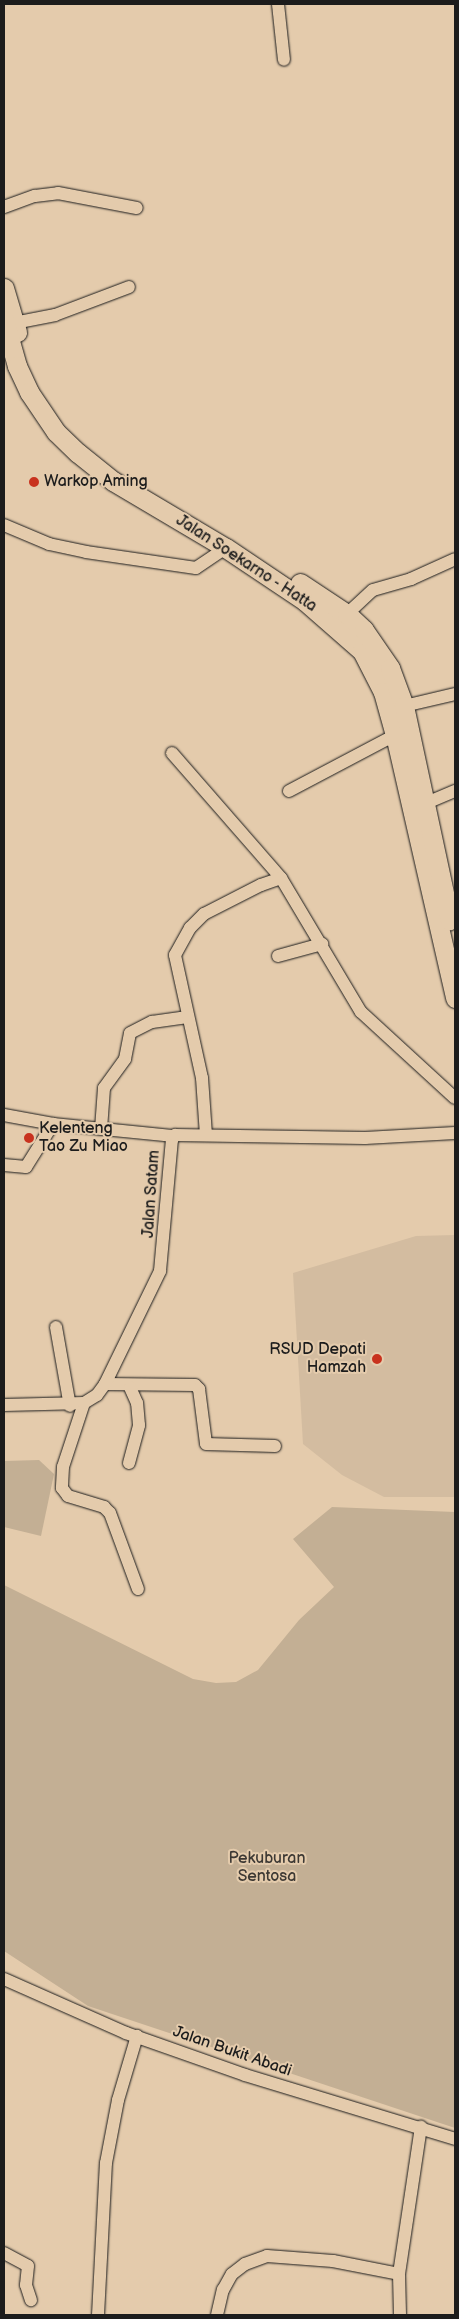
<!DOCTYPE html>
<html>
<head>
<meta charset="utf-8">
<style>
  body { margin:0 }
  #map { position:relative; width:459px; height:2319px; overflow:hidden; background:#e4cbac; font-family:"Balsamiq Sans",sans-serif }
  div>[style] { position:absolute }
  .built>* { inset:0; background:#d3bca0 }
  .green>* { inset:0; background:#c3af94 }
  .roads { filter:drop-shadow(0 0 1px #1c1c1c) drop-shadow(0 0 1px #1c1c1c) }
  .minor>* { height:12px; margin:-6px; padding:0 6px; transform-origin:6px; border-radius:6px; background:#e4cbac }
  .highway>* { height:19px; margin:-9.5px; padding:0 9.5px; transform-origin:9.5px; border-radius:9.5px; background:#e4cbac }
  .dots>* { width:14px; height:14px; translate:-50% -50%; box-sizing:border-box; border:2px solid #e4cbac; border-radius:50% }
  span { translate:-50% -50%; white-space:nowrap; text-align:center; line-height:1.15; -webkit-text-stroke:4px #e4cbac; paint-order:stroke }
  .poi-label { font-size:16px; color:#1c1c1c }
  .left { translate:0 -50%; text-align:left }
  .right { translate:-100% -50%; text-align:right }
  .street-label { font-size:16px; color:#1c1c1c }
  .park-label { font-size:16px; color:#3d3934 }
  .frame { position:absolute; inset:0; border:5px solid #1c1c1c; pointer-events:none }
</style>
</head>
<body>
<div id="map">
  <div class="built">
    <div style="clip-path:polygon(455px 1235px,455px 1497px,384px 1497px,342px 1475px,303px 1444px,293px 1273px,416px 1236px)"></div>
  </div>
  <div class="green">
    <div style="clip-path:polygon(39px 1460px,54px 1474px,41px 1536px,4px 1527px,4px 1461px)"></div>
    <div style="clip-path:polygon(332px 1507px,455px 1512px,455px 2128px,88px 2006px,4px 1951px,4px 1585px,193px 1679px,216px 1683px,236px 1682px,258px 1670px,299px 1620px,334px 1587px,293px 1539px)"></div>
  </div>
  <div class="roads">
    <div class="minor">
      <div style="left:278px;top:4px;width:56px;rotate:83.9deg"></div>
      <div style="left:4px;top:207px;width:33px;rotate:-20deg"></div>
      <div style="left:35px;top:196px;width:23px;rotate:-7deg"></div>
      <div style="left:58px;top:193px;width:80px;rotate:10.8deg"></div>
      <div style="left:14px;top:323px;width:42px;rotate:-11deg"></div>
      <div style="left:55px;top:315px;width:79px;rotate:-20.7deg"></div>
      <div style="left:4px;top:525px;width:49px;rotate:22.9deg"></div>
      <div style="left:49px;top:544px;width:38px;rotate:12deg"></div>
      <div style="left:86px;top:552px;width:111px;rotate:8.3deg"></div>
      <div style="left:196px;top:568px;width:36px;rotate:-34deg"></div>
      <div style="left:347px;top:614px;width:35px;rotate:-43deg"></div>
      <div style="left:373px;top:590px;width:40px;rotate:-16deg"></div>
      <div style="left:411px;top:579px;width:48px;rotate:-24.4deg"></div>
      <div style="left:404px;top:706px;width:52px;rotate:-13.2deg"></div>
      <div style="left:172px;top:753px;width:166px;rotate:48.9deg"></div>
      <div style="left:281px;top:878px;width:156px;rotate:59.2deg"></div>
      <div style="left:361px;top:1012px;width:127px;rotate:42.5deg"></div>
      <div style="left:289px;top:791px;width:120px;rotate:-27.8deg"></div>
      <div style="left:424px;top:804px;width:34px;rotate:-23deg"></div>
      <div style="left:278px;top:956px;width:46px;rotate:-15.3deg"></div>
      <div style="left:4px;top:1115px;width:50px;rotate:10.4deg"></div>
      <div style="left:53px;top:1124px;width:122px;rotate:5.7deg"></div>
      <div style="left:101px;top:1129px;width:41px;rotate:-85.8deg"></div>
      <div style="left:104px;top:1088px;width:36px;rotate:-54deg"></div>
      <div style="left:125px;top:1059px;width:26px;rotate:-79deg"></div>
      <div style="left:130px;top:1033px;width:25px;rotate:-27deg"></div>
      <div style="left:152px;top:1022px;width:34px;rotate:-8deg"></div>
      <div style="left:206px;top:1135px;width:57px;rotate:-94deg"></div>
      <div style="left:202px;top:1078px;width:126px;rotate:-102.4deg"></div>
      <div style="left:175px;top:955px;width:31px;rotate:-61deg"></div>
      <div style="left:190px;top:928px;width:20px;rotate:-45deg"></div>
      <div style="left:204px;top:914px;width:64px;rotate:-27deg"></div>
      <div style="left:261px;top:885px;width:21px;rotate:-19deg"></div>
      <div style="left:4px;top:1165px;width:22px;rotate:5deg"></div>
      <div style="left:26px;top:1167px;width:51px;rotate:-57.9deg"></div>
      <div style="left:56px;top:1327px;width:80px;rotate:80deg"></div>
      <div style="left:105px;top:1384px;width:90px;rotate:0.6deg"></div>
      <div style="left:195px;top:1385px;width:6px;rotate:45deg"></div>
      <div style="left:199px;top:1389px;width:55px;rotate:82.7deg"></div>
      <div style="left:206px;top:1444px;width:69px;rotate:1.7deg"></div>
      <div style="left:84px;top:1403px;width:67px;rotate:108.2deg"></div>
      <div style="left:63px;top:1467px;width:21px;rotate:93deg"></div>
      <div style="left:62px;top:1488px;width:10px;rotate:53deg"></div>
      <div style="left:68px;top:1496px;width:38px;rotate:17deg"></div>
      <div style="left:104px;top:1507px;width:8px;rotate:45deg"></div>
      <div style="left:110px;top:1513px;width:81px;rotate:69.8deg"></div>
      <div style="left:4px;top:1405px;width:80px;rotate:-1.4deg"></div>
      <div style="left:84px;top:1403px;width:15px;rotate:-32deg"></div>
      <div style="left:97px;top:1395px;width:14px;rotate:-54deg"></div>
      <div style="left:105px;top:1384px;width:126px;rotate:-64deg"></div>
      <div style="left:160px;top:1271px;width:132px;rotate:-84.8deg"></div>
      <div style="left:172px;top:1140px;width:6px;rotate:-59deg"></div>
      <div style="left:175px;top:1135px;width:190px;rotate:0.9deg"></div>
      <div style="left:365px;top:1138px;width:90px;rotate:-3.2deg"></div>
      <div style="left:129px;top:1463px;width:39px;rotate:-75deg"></div>
      <div style="left:139px;top:1425px;width:22px;rotate:-95deg"></div>
      <div style="left:137px;top:1403px;width:17px;rotate:-114deg"></div>
      <div style="left:4px;top:1979px;width:133px;rotate:23.9deg"></div>
      <div style="left:126px;top:2033px;width:126px;rotate:19.4deg"></div>
      <div style="left:245px;top:2075px;width:220px;rotate:16.9deg"></div>
      <div style="left:4px;top:2253px;width:27px;rotate:28deg"></div>
      <div style="left:28px;top:2266px;width:19px;rotate:96deg"></div>
      <div style="left:26px;top:2285px;width:16px;rotate:72deg"></div>
      <div style="left:98px;top:2315px;width:152px;rotate:-87deg"></div>
      <div style="left:106px;top:2163px;width:64px;rotate:-79.2deg"></div>
      <div style="left:118px;top:2100px;width:67px;rotate:-73.5deg"></div>
      <div style="left:217px;top:2315px;width:26px;rotate:-77deg"></div>
      <div style="left:223px;top:2290px;width:18px;rotate:-61deg"></div>
      <div style="left:232px;top:2274px;width:16px;rotate:-38deg"></div>
      <div style="left:245px;top:2264px;width:23px;rotate:-20deg"></div>
      <div style="left:267px;top:2256px;width:66px;rotate:4.3deg"></div>
      <div style="left:333px;top:2261px;width:67px;rotate:11.1deg"></div>
      <div style="left:400px;top:2315px;width:41px;rotate:-91.4deg"></div>
      <div style="left:399px;top:2274px;width:149px;rotate:-81.5deg"></div>
    </div>
    <div class="highway">
      <div style="left:4px;top:288px;width:46px;rotate:73.5deg"></div>
      <div style="left:4px;top:320px;width:48px;rotate:74.2deg"></div>
      <div style="left:17px;top:366px;width:29px;rotate:65deg"></div>
      <div style="left:29px;top:392px;width:48px;rotate:56deg"></div>
      <div style="left:56px;top:432px;width:30px;rotate:44deg"></div>
      <div style="left:78px;top:453px;width:45px;rotate:38.7deg"></div>
      <div style="left:113px;top:481px;width:131px;rotate:30.7deg"></div>
      <div style="left:226px;top:548px;width:95px;rotate:33.9deg"></div>
      <div style="left:305px;top:601px;width:76px;rotate:41.3deg"></div>
      <div style="left:362px;top:651px;width:46px;rotate:62.9deg"></div>
      <div style="left:383px;top:692px;width:45px;rotate:74.4deg"></div>
      <div style="left:395px;top:735px;width:270px;rotate:77.1deg"></div>
      <div style="left:300px;top:583px;width:56px;rotate:33.4deg"></div>
      <div style="left:347px;top:614px;width:23px;rotate:43deg"></div>
      <div style="left:364px;top:630px;width:46px;rotate:55.6deg"></div>
      <div style="left:390px;top:668px;width:40px;rotate:69.8deg"></div>
      <div style="left:404px;top:706px;width:219px;rotate:77.9deg"></div>
    </div>
  </div>
  <div class="dots">
    <div style="left:34px;top:482px;background:#c8321e"></div>
    <div style="left:29px;top:1138px;background:#c8321e"></div>
    <div style="left:377px;top:1359px;background:#c8321e"></div>
  </div>
  <div class="poi-label">
    <span class="left" style="left:44px;top:482px">Warkop Aming</span>
    <span class="left" style="left:39px;top:1138px">Kelenteng<br>Tao Zu Miao</span>
    <span class="right" style="left:366px;top:1359px">RSUD Depati<br>Hamzah</span>
  </div>
  <div class="street-label">
    <span style="left:246px;top:564px;rotate:33deg">Jalan Soekarno - Hatta</span>
    <span style="left:152px;top:1194px;rotate:-86deg">Jalan Satam</span>
    <span style="left:232px;top:2052px;rotate:19deg">Jalan Bukit Abadi</span>
  </div>
  <div class="park-label">
    <span style="left:267px;top:1868px">Pekuburan<br>Sentosa</span>
  </div>
  <div class="frame"></div>
</div>
</body>
</html>
